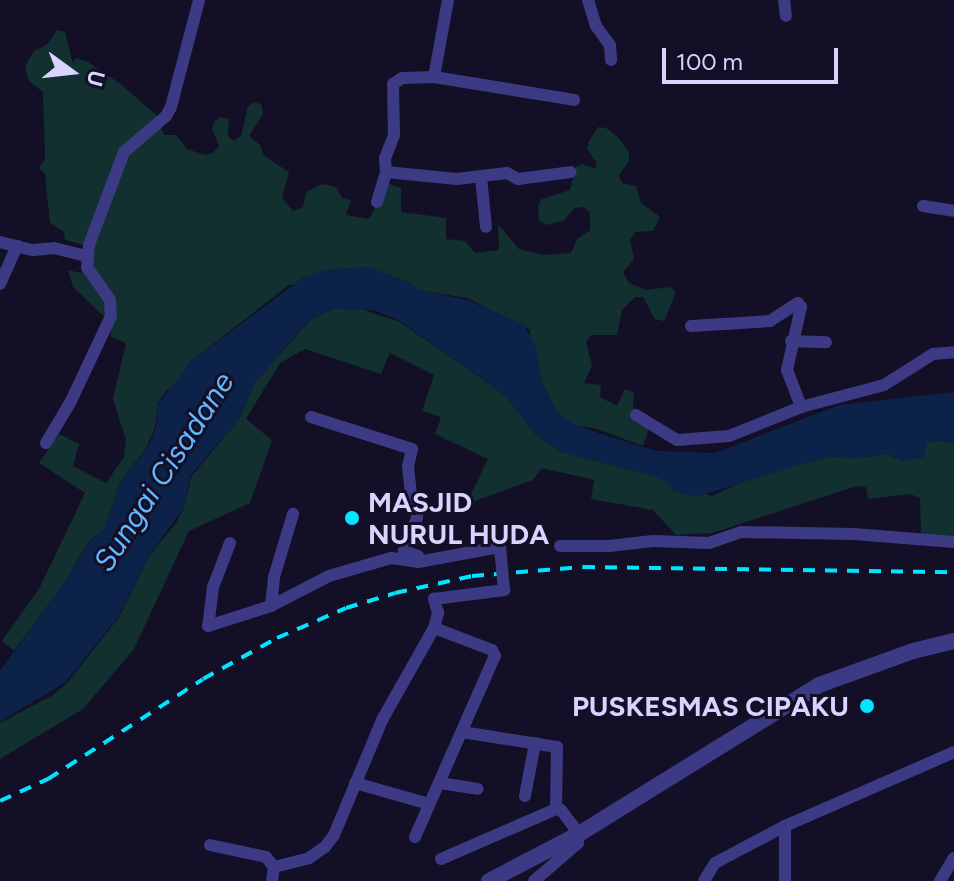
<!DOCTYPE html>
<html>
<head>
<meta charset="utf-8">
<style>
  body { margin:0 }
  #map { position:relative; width:954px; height:881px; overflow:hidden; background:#130f26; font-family:Figtree,sans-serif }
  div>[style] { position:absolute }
  .green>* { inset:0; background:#12302f }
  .water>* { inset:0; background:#0c2248 }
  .minor>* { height:12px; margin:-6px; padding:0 6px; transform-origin:6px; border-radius:6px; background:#3d3a85 }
  .tertiary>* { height:16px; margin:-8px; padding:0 8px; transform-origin:8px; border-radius:8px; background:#3d3a85 }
  .rail>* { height:4px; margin-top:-2px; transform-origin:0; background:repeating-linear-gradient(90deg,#00e5ff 0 12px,transparent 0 22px) }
  .minor-bridge>* { height:12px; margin:-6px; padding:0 6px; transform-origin:6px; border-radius:6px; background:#3d3a85 }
  .dots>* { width:22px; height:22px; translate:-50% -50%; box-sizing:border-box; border:4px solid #130f26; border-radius:50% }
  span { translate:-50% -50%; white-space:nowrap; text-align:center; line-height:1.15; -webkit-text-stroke:6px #130f26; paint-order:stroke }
  .poi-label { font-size:28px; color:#d9d4ff; font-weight:700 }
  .left { translate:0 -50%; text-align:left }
  .right { translate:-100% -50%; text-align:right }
  .water-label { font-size:30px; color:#62b6ff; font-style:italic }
  .north { position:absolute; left:32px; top:32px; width:80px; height:80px; -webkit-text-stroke:6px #130f26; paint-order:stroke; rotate:105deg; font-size:22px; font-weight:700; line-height:32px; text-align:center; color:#d9d4ff }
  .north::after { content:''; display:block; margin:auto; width:28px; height:36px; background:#d9d4ff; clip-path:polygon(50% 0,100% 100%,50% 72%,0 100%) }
  .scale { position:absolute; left:662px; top:48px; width:176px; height:36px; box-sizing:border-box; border:4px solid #d9d4ff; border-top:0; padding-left:10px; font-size:24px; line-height:28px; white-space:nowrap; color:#d9d4ff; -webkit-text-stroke:6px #130f26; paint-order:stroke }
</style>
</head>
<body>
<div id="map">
  <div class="green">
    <div style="clip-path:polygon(57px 30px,65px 32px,73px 63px,76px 58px,88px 62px,122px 85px,156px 115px,164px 135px,176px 135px,187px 149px,205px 155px,213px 153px,219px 146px,212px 129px,215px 121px,221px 117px,229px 119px,228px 136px,234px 141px,241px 136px,248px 106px,255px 102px,262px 105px,263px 114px,249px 136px,261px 146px,263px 155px,289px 172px,282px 198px,293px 211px,303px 207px,306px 192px,322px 184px,336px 187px,342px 198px,351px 200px,346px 215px,369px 219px,388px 183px,401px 188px,401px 212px,446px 218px,446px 239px,465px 241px,475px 253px,499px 250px,498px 224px,519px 249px,543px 255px,571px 253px,577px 239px,590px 230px,590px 213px,584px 207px,575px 208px,563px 221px,546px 225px,539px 221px,538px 205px,542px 199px,570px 190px,576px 167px,582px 164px,596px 169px,596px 162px,587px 149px,589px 141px,598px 127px,606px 128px,619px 138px,629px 152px,629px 161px,619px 175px,622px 183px,636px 186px,641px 203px,660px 217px,653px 231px,635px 232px,630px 240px,634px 259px,623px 272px,629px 283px,646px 290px,669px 287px,676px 292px,664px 321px,655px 319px,643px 297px,635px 297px,622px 310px,617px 335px,591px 335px,586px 342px,592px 366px,584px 383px,601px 385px,600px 397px,617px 406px,625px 389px,634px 393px,633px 407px,649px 428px,643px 446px,597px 429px,578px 426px,558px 414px,542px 383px,529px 329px,467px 298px,418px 290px,411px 283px,289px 285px,190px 362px,175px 386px,167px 390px,157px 405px,156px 424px,146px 449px,121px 480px,105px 528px,90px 540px,63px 585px,14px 651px,2px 641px,39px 589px,85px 493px,39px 463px,59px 434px,79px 444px,73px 466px,106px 483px,124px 457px,126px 440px,113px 399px,126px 343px,111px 337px,111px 323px,73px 287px,68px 270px,81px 273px,87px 246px,65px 240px,64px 232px,50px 223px,45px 174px,39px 168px,45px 159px,43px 92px,29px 81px,25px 66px,34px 51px,48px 44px)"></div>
    <div style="clip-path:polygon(358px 308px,400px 322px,505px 395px,535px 434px,562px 452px,644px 473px,712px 496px,746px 480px,829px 456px,854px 458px,890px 454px,895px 459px,926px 443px,942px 440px,954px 444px,954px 539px,921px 538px,920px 498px,910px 494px,868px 499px,866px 487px,857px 486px,712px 533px,676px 535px,653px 510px,591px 499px,594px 480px,542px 468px,533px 480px,466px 504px,488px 459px,435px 434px,441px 417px,422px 411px,434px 375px,390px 353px,381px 374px,305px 349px,280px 363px,246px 419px,272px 440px,250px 503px,189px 531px,134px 649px,83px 709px,0 759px,0 723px,53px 695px,68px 682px,119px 617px,150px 555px,176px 523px,184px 507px,191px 477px,239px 419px,255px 382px,311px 319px,334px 309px)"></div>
  </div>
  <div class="water">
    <div style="clip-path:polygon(368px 267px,411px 283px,419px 290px,467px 300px,523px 324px,535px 344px,542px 383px,558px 413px,578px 426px,610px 437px,657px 451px,715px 453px,839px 405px,954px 392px,954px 444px,941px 440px,927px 443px,924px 457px,902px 462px,890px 454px,854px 458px,829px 456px,695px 497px,672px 490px,664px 480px,644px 473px,562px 452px,535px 434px,505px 395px,400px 321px,373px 310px,334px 309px,310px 319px,255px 382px,239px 419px,190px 476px,184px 507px,150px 555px,118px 617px,66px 682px,0 722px,0 671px,63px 585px,91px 540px,105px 528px,121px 480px,147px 449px,157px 424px,157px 406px,190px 362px,305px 276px,332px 269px)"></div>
  </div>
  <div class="minor">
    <div style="left:448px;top:0;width:78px;rotate:100.3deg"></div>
    <div style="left:434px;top:77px;width:142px;rotate:9.3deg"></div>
    <div style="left:588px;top:0;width:27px;rotate:73deg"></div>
    <div style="left:596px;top:26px;width:24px;rotate:54deg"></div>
    <div style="left:610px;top:45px;width:15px;rotate:86deg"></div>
    <div style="left:784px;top:0;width:16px;rotate:83deg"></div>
    <div style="left:434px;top:77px;width:32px;rotate:178deg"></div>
    <div style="left:402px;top:78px;width:11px;rotate:146deg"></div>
    <div style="left:393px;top:84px;width:51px;rotate:88.9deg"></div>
    <div style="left:394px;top:135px;width:25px;rotate:111deg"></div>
    <div style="left:385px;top:158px;width:14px;rotate:86deg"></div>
    <div style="left:386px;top:172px;width:71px;rotate:5.6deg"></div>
    <div style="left:457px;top:179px;width:50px;rotate:-6.8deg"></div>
    <div style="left:507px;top:173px;width:13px;rotate:29deg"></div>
    <div style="left:518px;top:179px;width:53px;rotate:-7.5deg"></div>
    <div style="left:481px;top:177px;width:50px;rotate:84.3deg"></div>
    <div style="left:377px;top:202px;width:31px;rotate:-73deg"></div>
    <div style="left:923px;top:206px;width:31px;rotate:9deg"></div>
    <div style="left:0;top:242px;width:34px;rotate:14deg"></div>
    <div style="left:33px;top:250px;width:21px;rotate:-5deg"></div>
    <div style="left:54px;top:248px;width:33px;rotate:14deg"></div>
    <div style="left:0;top:284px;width:42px;rotate:-65.9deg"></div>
    <div style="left:691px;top:326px;width:79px;rotate:-3.6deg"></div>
    <div style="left:770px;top:321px;width:33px;rotate:-33deg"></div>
    <div style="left:798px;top:303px;width:5px;rotate:53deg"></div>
    <div style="left:801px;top:307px;width:65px;rotate:102.5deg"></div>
    <div style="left:787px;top:370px;width:40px;rotate:69deg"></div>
    <div style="left:791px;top:341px;width:35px;rotate:2deg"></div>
    <div style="left:636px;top:415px;width:48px;rotate:31.4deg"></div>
    <div style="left:677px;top:440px;width:52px;rotate:-4.4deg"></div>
    <div style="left:729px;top:436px;width:78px;rotate:-21.9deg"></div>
    <div style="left:801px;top:407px;width:86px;rotate:-14.8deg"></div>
    <div style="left:884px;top:385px;width:58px;rotate:-32.3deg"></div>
    <div style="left:933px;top:354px;width:21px;rotate:-5deg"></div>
    <div style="left:311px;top:417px;width:106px;rotate:17.6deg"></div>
    <div style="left:412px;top:449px;width:17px;rotate:103deg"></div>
    <div style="left:408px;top:466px;width:28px;rotate:84deg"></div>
    <div style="left:411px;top:494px;width:7px;rotate:45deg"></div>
    <div style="left:416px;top:499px;width:19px;rotate:87deg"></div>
    <div style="left:417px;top:518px;width:35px;rotate:112deg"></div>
    <div style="left:404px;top:551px;width:15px;rotate:20deg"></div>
    <div style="left:418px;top:556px;width:3px;rotate:90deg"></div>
    <div style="left:46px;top:443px;width:49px;rotate:-59.2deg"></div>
    <div style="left:71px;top:401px;width:94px;rotate:-64.8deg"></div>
    <div style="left:111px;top:316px;width:16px;rotate:-94deg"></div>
    <div style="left:110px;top:300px;width:40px;rotate:-124.9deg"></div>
    <div style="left:87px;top:267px;width:22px;rotate:-85deg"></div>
    <div style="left:89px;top:245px;width:99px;rotate:-69.4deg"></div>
    <div style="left:124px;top:152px;width:55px;rotate:-40.6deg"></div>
    <div style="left:166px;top:116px;width:10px;rotate:-61deg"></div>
    <div style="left:171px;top:107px;width:111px;rotate:-75.3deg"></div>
    <div style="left:230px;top:543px;width:47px;rotate:111.1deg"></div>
    <div style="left:213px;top:587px;width:39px;rotate:97deg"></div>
    <div style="left:208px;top:626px;width:66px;rotate:-17.6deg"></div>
    <div style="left:271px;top:606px;width:65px;rotate:-27.3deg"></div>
    <div style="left:329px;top:576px;width:65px;rotate:-16.2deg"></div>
    <div style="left:391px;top:558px;width:27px;rotate:8deg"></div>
    <div style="left:418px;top:562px;width:83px;rotate:-10.4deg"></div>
    <div style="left:560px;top:546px;width:49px"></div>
    <div style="left:609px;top:546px;width:44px;rotate:-6.5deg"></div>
    <div style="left:653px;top:541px;width:56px;rotate:2deg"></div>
    <div style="left:709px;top:543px;width:34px;rotate:-19deg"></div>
    <div style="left:741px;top:532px;width:113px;rotate:1deg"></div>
    <div style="left:854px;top:534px;width:100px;rotate:4.6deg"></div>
    <div style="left:271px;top:606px;width:29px;rotate:-84deg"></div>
    <div style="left:274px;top:577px;width:66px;rotate:-73.2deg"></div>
    <div style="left:462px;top:732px;width:96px;rotate:9deg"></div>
    <div style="left:557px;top:747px;width:62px;rotate:90.9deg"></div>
    <div style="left:556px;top:809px;width:5px;rotate:11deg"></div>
    <div style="left:561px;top:810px;width:30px;rotate:53deg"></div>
    <div style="left:579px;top:834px;width:9px;rotate:96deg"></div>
    <div style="left:578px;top:843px;width:58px;rotate:139.2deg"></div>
    <div style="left:355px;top:783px;width:77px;rotate:15.8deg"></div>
    <div style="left:440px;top:783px;width:38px;rotate:9deg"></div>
    <div style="left:525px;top:796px;width:54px;rotate:-79.3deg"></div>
    <div style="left:785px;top:826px;width:184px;rotate:-23.6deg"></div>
    <div style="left:415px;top:837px;width:198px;rotate:-66.2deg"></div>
    <div style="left:495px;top:656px;width:7px;rotate:-117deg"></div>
    <div style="left:492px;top:650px;width:62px;rotate:-159.2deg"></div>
    <div style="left:210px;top:845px;width:57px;rotate:12.1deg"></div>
    <div style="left:266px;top:857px;width:13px;rotate:51deg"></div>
    <div style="left:274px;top:867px;width:14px;rotate:98deg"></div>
    <div style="left:441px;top:859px;width:125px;rotate:-23.5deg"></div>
    <div style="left:274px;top:867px;width:36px;rotate:-14deg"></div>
    <div style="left:309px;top:858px;width:19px;rotate:-35deg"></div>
    <div style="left:325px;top:847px;width:15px;rotate:-53deg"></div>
    <div style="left:334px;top:835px;width:125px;rotate:-67.3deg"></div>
    <div style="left:382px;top:720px;width:106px;rotate:-60.5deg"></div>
    <div style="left:434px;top:628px;width:16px;rotate:-75deg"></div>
    <div style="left:438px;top:613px;width:15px;rotate:-106deg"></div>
    <div style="left:434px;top:599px;width:71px;rotate:-7.3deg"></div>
    <div style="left:704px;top:881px;width:21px;rotate:-59deg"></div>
    <div style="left:715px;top:863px;width:79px;rotate:-27.9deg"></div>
    <div style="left:785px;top:826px;width:55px;rotate:90deg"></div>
    <div style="left:940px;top:881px;width:27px;rotate:-59deg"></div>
  </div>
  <div class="tertiary">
    <div style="left:489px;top:881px;width:102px;rotate:-27.6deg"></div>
    <div style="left:579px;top:834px;width:282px;rotate:-31.8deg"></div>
    <div style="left:819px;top:685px;width:100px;rotate:-19.9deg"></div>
    <div style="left:913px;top:651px;width:42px;rotate:-13.7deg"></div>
  </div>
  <div class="rail">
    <div style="left:0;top:801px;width:53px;rotate:-24.6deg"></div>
    <div style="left:48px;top:779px;width:184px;rotate:-32.8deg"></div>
    <div style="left:203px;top:679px;width:85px;rotate:-29deg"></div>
    <div style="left:277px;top:638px;width:75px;rotate:-23.5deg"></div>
    <div style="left:346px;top:608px;width:51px;rotate:-17deg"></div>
    <div style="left:395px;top:593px;width:79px;rotate:-12.4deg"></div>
    <div style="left:472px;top:576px;width:111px;rotate:-4.6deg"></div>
    <div style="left:583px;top:567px;width:371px;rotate:0.8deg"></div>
  </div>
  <div class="minor-bridge">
    <div style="left:500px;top:547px;width:43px;rotate:84.7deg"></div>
  </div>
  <div class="dots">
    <div style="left:352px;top:518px;background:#00e5ff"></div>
    <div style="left:867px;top:706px;background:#00e5ff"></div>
  </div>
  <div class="poi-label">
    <span class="left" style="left:368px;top:518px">MASJID<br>NURUL HUDA</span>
    <span class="right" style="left:849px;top:706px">PUSKESMAS CIPAKU</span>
  </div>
  <div class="water-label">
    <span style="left:164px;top:472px;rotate:-57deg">Sungai Cisadane</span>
  </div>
  <div class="north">U</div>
  <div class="scale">100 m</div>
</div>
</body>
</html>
